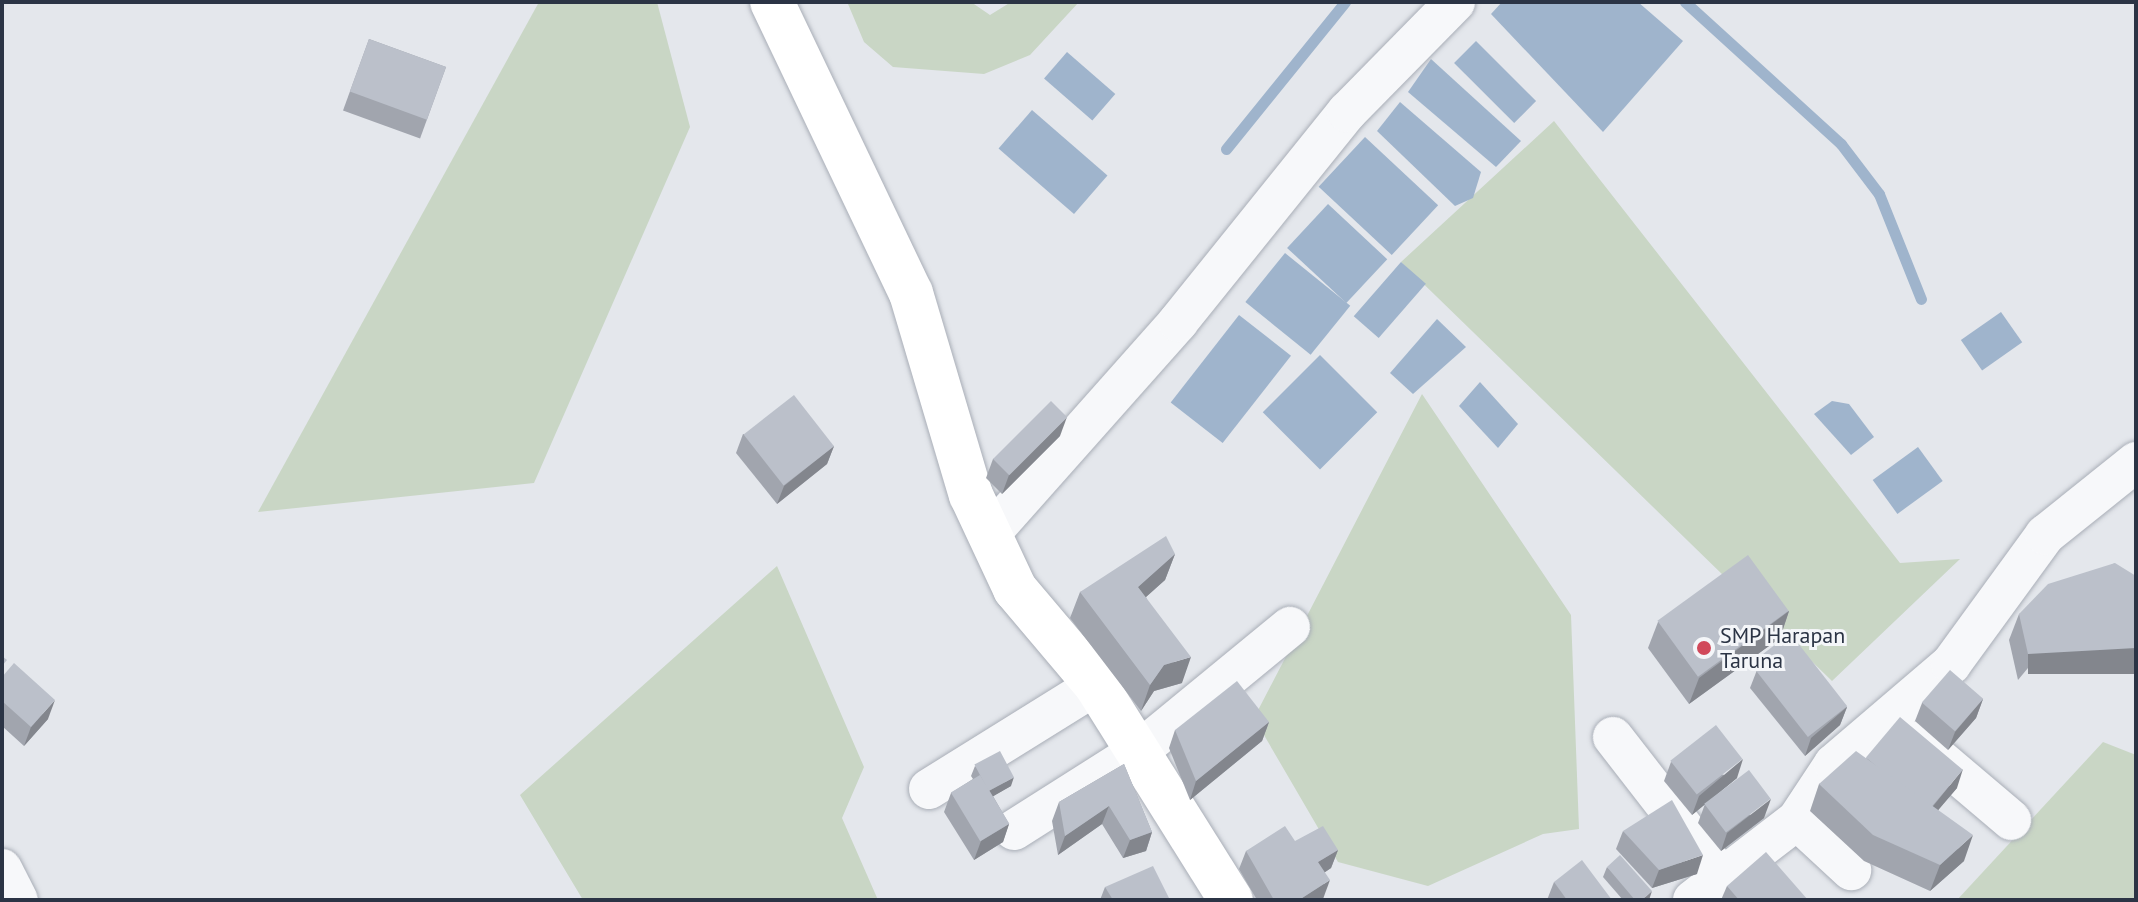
<!DOCTYPE html>
<html>
<head>
<meta charset="utf-8">
<style>
  body { margin:0 }
  #map { position:relative; width:2138px; height:902px; overflow:hidden; background:#e4e7ec; font-family:"PT Sans",sans-serif }
  div>[style] { position:absolute }
  .green>* { inset:0; background:#c9d6c5 }
  .water>* { inset:0; background:#9fb4cc; transform-origin:0 0 }
  .stream>* { height:11px; margin:-5.5px; padding:0 5.5px; transform-origin:5.5px; border-radius:5.5px; background:#9fb4cc }
  .roads { filter:drop-shadow(0 0 2px #a9aeb7) drop-shadow(0 0 2px #a9aeb7) }
  .minor>* { height:40px; margin:-20px; padding:0 20px; transform-origin:20px; border-radius:20px; background:#f7f8fa }
  .major>* { height:44px; margin:-22px; padding:0 22px; transform-origin:22px; border-radius:22px; background:#fff }
  .wall>* { inset:0; background:#a1a5ae; transform-origin:0 0 }
  .shaded-wall>* { inset:0; background:#83868d; transform-origin:0 0 }
  .building>* { inset:0; background:#bbc0ca; transform-origin:0 0 }
  .dots>* { width:22px; height:22px; translate:-50% -50%; box-sizing:border-box; border:4px solid #f4f6f9; border-radius:50% }
  span { translate:-50% -50%; white-space:nowrap; text-align:center; line-height:1.15; -webkit-text-stroke:6px #f4f6f9; paint-order:stroke }
  .poi-label { font-size:22px; color:#2b3445 }
  .left { translate:0 -50%; text-align:left }
  .frame { position:absolute; inset:0; border:4px solid #2b3445; pointer-events:none }
</style>
</head>
<body>
<div id="map">
  <div class="green">
    <div style="clip-path:polygon(539px 2px,657px 2px,690px 127px,534px 483px,258px 512px)"></div>
    <div style="clip-path:polygon(971px 2px,990px 15px,1011px 2px,1079px 2px,1030px 55px,984px 74px,893px 67px,864px 42px,848px 4px)"></div>
    <div style="clip-path:polygon(1554px 121px,1900px 563px,1960px 559px,1832px 681px,1401px 262px)"></div>
    <div style="clip-path:polygon(1422px 394px,1571px 615px,1579px 829px,1543px 834px,1428px 886px,1338px 862px,1254px 718px)"></div>
    <div style="clip-path:polygon(777px 566px,864px 767px,842px 818px,878px 900px,583px 900px,520px 795px)"></div>
    <div style="clip-path:polygon(2103px 742px,2136px 755px,2136px 900px,1957px 900px)"></div>
  </div>
  <div class="water">
    <div style="clip-path:polygon(1502px 2px,1638px 2px,1683px 41px,1603px 132px,1491px 14px)"></div>
    <div style="left:1476px;top:41px;width:85px;height:31px;rotate:45deg"></div>
    <div style="left:1067px;top:52px;width:64px;height:35px;rotate:41deg"></div>
    <div style="clip-path:polygon(1431px 59px,1521px 141px,1496px 167px,1408px 92px)"></div>
    <div style="clip-path:polygon(1400px 102px,1481px 172px,1473px 198px,1455px 206px,1377px 131px)"></div>
    <div style="left:1032px;top:110px;width:100px;height:51px;rotate:41deg"></div>
    <div style="left:1365px;top:137px;width:100px;height:68px;rotate:43deg"></div>
    <div style="left:1328px;top:204px;width:81px;height:60px;rotate:43deg"></div>
    <div style="left:1285px;top:253px;width:84px;height:63px;rotate:39deg"></div>
    <div style="left:1401px;top:262px;width:33px;height:72px;rotate:41deg"></div>
    <div style="left:2001px;top:312px;width:37px;height:49px;rotate:55deg"></div>
    <div style="left:1239px;top:315px;width:66px;height:111px;rotate:38deg"></div>
    <div style="clip-path:polygon(1437px 319px,1466px 347px,1413px 394px,1390px 373px)"></div>
    <div style="left:1320px;top:355px;width:81px;height:81px;rotate:45deg"></div>
    <div style="clip-path:polygon(1480px 382px,1518px 424px,1498px 448px,1459px 406px)"></div>
    <div style="clip-path:polygon(1832px 401px,1849px 404px,1874px 437px,1851px 455px,1814px 414px)"></div>
    <div style="left:1918px;top:447px;width:42px;height:56px;rotate:54deg"></div>
  </div>
  <div class="stream">
    <div style="left:1685px;top:2px;width:211px;rotate:42.3deg"></div>
    <div style="left:1841px;top:144px;width:63px;rotate:52.8deg"></div>
    <div style="left:1879px;top:194px;width:113px;rotate:68.2deg"></div>
    <div style="left:1226px;top:149px;width:189px;rotate:-51deg"></div>
  </div>
  <div class="roads">
    <div class="minor">
      <div style="left:989px;top:535px;width:285px;rotate:-48.4deg"></div>
      <div style="left:1178px;top:322px;width:270px;rotate:-51.2deg"></div>
      <div style="left:1347px;top:112px;width:154px;rotate:-45.5deg"></div>
      <div style="left:1613px;top:737px;width:176px;rotate:52.2deg"></div>
      <div style="left:1918px;top:741px;width:122px;rotate:40.3deg"></div>
      <div style="left:929px;top:789px;width:197px;rotate:-31.9deg"></div>
      <div style="left:1797px;top:820px;width:74px;rotate:42.8deg"></div>
      <div style="left:1014px;top:830px;width:149px;rotate:-32.4deg"></div>
      <div style="left:1140px;top:750px;width:194px;rotate:-39.4deg"></div>
      <div style="left:2px;top:869px;width:35px;rotate:63deg"></div>
      <div style="left:1693px;top:900px;width:131px;rotate:-37.6deg"></div>
      <div style="left:1797px;top:820px;width:67px;rotate:-56.5deg"></div>
      <div style="left:1834px;top:764px;width:154px;rotate:-40.5deg"></div>
      <div style="left:1951px;top:664px;width:160px;rotate:-53.9deg"></div>
      <div style="left:2045px;top:535px;width:117px;rotate:-38.7deg"></div>
    </div>
    <div class="major">
      <div style="left:772px;top:2px;width:322px;rotate:64.5deg"></div>
      <div style="left:911px;top:293px;width:211px;rotate:73.5deg"></div>
      <div style="left:971px;top:495px;width:104px;rotate:64.9deg"></div>
      <div style="left:1015px;top:589px;width:126px;rotate:49.8deg"></div>
      <div style="left:1096px;top:685px;width:254px;rotate:57.9deg"></div>
    </div>
  </div>
  <div class="wall">
    <div style="left:369px;top:39px;width:82px;height:76px;rotate:20deg"></div>
    <div style="clip-path:polygon(743px 434px,834px 446px,827px 464px,777px 504px,736px 453px)"></div>
    <div style="clip-path:polygon(1060px 436px,1002px 494px,986px 478px,993px 459px)"></div>
    <div style="clip-path:polygon(1175px 554px,1165px 580px,1146px 597px,1182px 683px,1154px 691px,1141px 711px,1070px 618px,1080px 592px)"></div>
    <div style="clip-path:polygon(2115px 563px,2018px 680px,2009px 640px,2019px 614px)"></div>
    <div style="clip-path:polygon(1789px 611px,1780px 638px,1689px 704px,1648px 648px,1658px 622px)"></div>
    <div style="clip-path:polygon(1757px 670px,1847px 707px,1840px 725px,1805px 756px,1750px 688px)"></div>
    <div style="clip-path:polygon(2px 677px,48px 719px,24px 746px,2px 726px,2px 727px)"></div>
    <div style="clip-path:polygon(1983px 699px,1976px 718px,1948px 750px,1915px 721px,1922px 703px)"></div>
    <div style="clip-path:polygon(1269px 722px,1262px 741px,1190px 800px,1169px 748px,1175px 730px)"></div>
    <div style="clip-path:polygon(1867px 758px,1957px 788px,1938px 810px,1964px 861px,1930px 891px,1864px 861px,1810px 811px,1819px 784px)"></div>
    <div style="clip-path:polygon(1671px 762px,1737px 778px,1692px 815px,1664px 781px)"></div>
    <div style="clip-path:polygon(1124px 764px,1152px 832px,1146px 851px,1123px 858px,1102px 824px,1058px 855px,1052px 821px,1059px 802px)"></div>
    <div style="clip-path:polygon(975px 766px,1011px 786px,993px 796px,1009px 824px,1003px 842px,974px 860px,944px 812px,951px 793px,973px 779px,971px 776px)"></div>
    <div style="clip-path:polygon(1705px 804px,1764px 818px,1721px 851px,1698px 823px)"></div>
    <div style="clip-path:polygon(1623px 831px,1697px 874px,1652px 888px,1616px 849px)"></div>
    <div style="clip-path:polygon(1295px 841px,1338px 850px,1331px 868px,1325px 872px,1323px 899px,1321px 900px,1257px 900px,1239px 869px,1246px 851px)"></div>
    <div style="clip-path:polygon(1607px 867px,1649px 900px,1623px 900px,1603px 877px)"></div>
    <div style="clip-path:polygon(1554px 882px,1612px 900px,1547px 900px)"></div>
    <div style="clip-path:polygon(1727px 886px,1808px 900px,1721px 900px)"></div>
    <div style="clip-path:polygon(1105px 887px,1170px 900px,1100px 900px)"></div>
  </div>
  <div class="shaded-wall">
    <div style="clip-path:polygon(1067px 417px,1060px 436px,1002px 494px,1009px 475px)"></div>
    <div style="clip-path:polygon(834px 446px,827px 464px,777px 504px,784px 486px)"></div>
    <div style="clip-path:polygon(1175px 554px,1165px 580px,1128px 613px,1138px 587px)"></div>
    <div style="clip-path:polygon(1789px 611px,1780px 638px,1689px 704px,1699px 678px)"></div>
    <div style="left:2136px;top:648px;width:26px;height:108px;rotate:90deg"></div>
    <div style="clip-path:polygon(1191px 657px,1182px 683px,1154px 691px,1141px 711px,1150px 685px,1164px 665px)"></div>
    <div style="clip-path:polygon(1983px 699px,1976px 718px,1948px 750px,1955px 732px)"></div>
    <div style="clip-path:polygon(55px 700px,48px 719px,24px 746px,31px 727px)"></div>
    <div style="clip-path:polygon(1847px 707px,1840px 725px,1805px 756px,1811px 738px)"></div>
    <div style="clip-path:polygon(1269px 722px,1262px 741px,1190px 800px,1196px 781px)"></div>
    <div style="clip-path:polygon(1743px 759px,1737px 778px,1692px 815px,1699px 796px)"></div>
    <div style="clip-path:polygon(1963px 769px,1957px 788px,1923px 828px,1930px 810px)"></div>
    <div style="clip-path:polygon(1014px 777px,1011px 786px,985px 801px,989px 791px)"></div>
    <div style="clip-path:polygon(1771px 799px,1764px 818px,1721px 851px,1727px 833px)"></div>
    <div style="clip-path:polygon(1109px 806px,1102px 824px,1058px 855px,1065px 836px)"></div>
    <div style="clip-path:polygon(1009px 824px,1003px 842px,974px 860px,981px 841px)"></div>
    <div style="clip-path:polygon(1152px 832px,1146px 851px,1123px 858px,1130px 840px)"></div>
    <div style="clip-path:polygon(1973px 835px,1964px 861px,1930px 891px,1940px 865px)"></div>
    <div style="clip-path:polygon(1338px 850px,1331px 868px,1312px 881px,1318px 862px)"></div>
    <div style="clip-path:polygon(1703px 855px,1697px 874px,1652px 888px,1659px 870px)"></div>
    <div style="clip-path:polygon(1330px 880px,1323px 899px,1321px 900px,1299px 900px)"></div>
    <div style="clip-path:polygon(1652px 891px,1649px 900px,1642px 900px)"></div>
  </div>
  <div class="building">
    <div style="left:369px;top:39px;width:82px;height:56px;rotate:20deg"></div>
    <div style="left:794px;top:395px;width:65px;height:64px;rotate:52deg"></div>
    <div style="left:1051px;top:401px;width:23px;height:82px;rotate:45deg"></div>
    <div style="clip-path:polygon(1166px 536px,1175px 554px,1138px 587px,1191px 657px,1164px 665px,1150px 685px,1080px 592px)"></div>
    <div style="left:1748px;top:555px;width:69px;height:112px;rotate:54deg"></div>
    <div style="clip-path:polygon(2115px 563px,2136px 576px,2136px 648px,2028px 654px,2019px 614px,2048px 584px)"></div>
    <div style="left:1790px;top:633px;width:93px;height:50px;rotate:52deg"></div>
    <div style="clip-path:polygon(2px 656px,7px 660px,2px 666px)"></div>
    <div style="clip-path:polygon(14px 663px,55px 700px,31px 727px,2px 701px,2px 677px)"></div>
    <div style="left:1950px;top:670px;width:44px;height:43px;rotate:41deg"></div>
    <div style="clip-path:polygon(1237px 681px,1269px 722px,1196px 781px,1175px 730px)"></div>
    <div style="left:1900px;top:717px;width:82px;height:53px;rotate:40deg"></div>
    <div style="left:1716px;top:725px;width:43px;height:58px;rotate:52deg"></div>
    <div style="left:1000px;top:751px;width:30px;height:29px;rotate:62deg"></div>
    <div style="clip-path:polygon(1856px 751px,1973px 835px,1940px 865px,1873px 835px,1819px 784px)"></div>
    <div style="clip-path:polygon(1124px 764px,1152px 832px,1130px 840px,1109px 806px,1065px 836px,1059px 802px)"></div>
    <div style="left:1749px;top:770px;width:36px;height:56px;rotate:53deg"></div>
    <div style="left:980px;top:775px;width:57px;height:34px;rotate:59deg"></div>
    <div style="clip-path:polygon(1672px 800px,1703px 855px,1659px 870px,1623px 831px)"></div>
    <div style="clip-path:polygon(1285px 826px,1295px 841px,1323px 826px,1338px 850px,1318px 862px,1330px 880px,1299px 900px,1274px 900px,1246px 851px)"></div>
    <div style="clip-path:polygon(1766px 852px,1808px 900px,1739px 900px,1727px 886px)"></div>
    <div style="clip-path:polygon(1620px 855px,1652px 891px,1642px 900px,1635px 900px,1607px 867px)"></div>
    <div style="clip-path:polygon(1582px 860px,1612px 900px,1567px 900px,1554px 882px)"></div>
    <div style="clip-path:polygon(1153px 866px,1170px 900px,1113px 900px,1105px 887px)"></div>
  </div>
  <div class="dots">
    <div style="left:1704px;top:648px;background:#d1495b"></div>
  </div>
  <div class="poi-label">
    <span class="left" style="left:1720px;top:648px">SMP Harapan<br>Taruna</span>
  </div>
  <div class="frame"></div>
</div>
</body>
</html>
